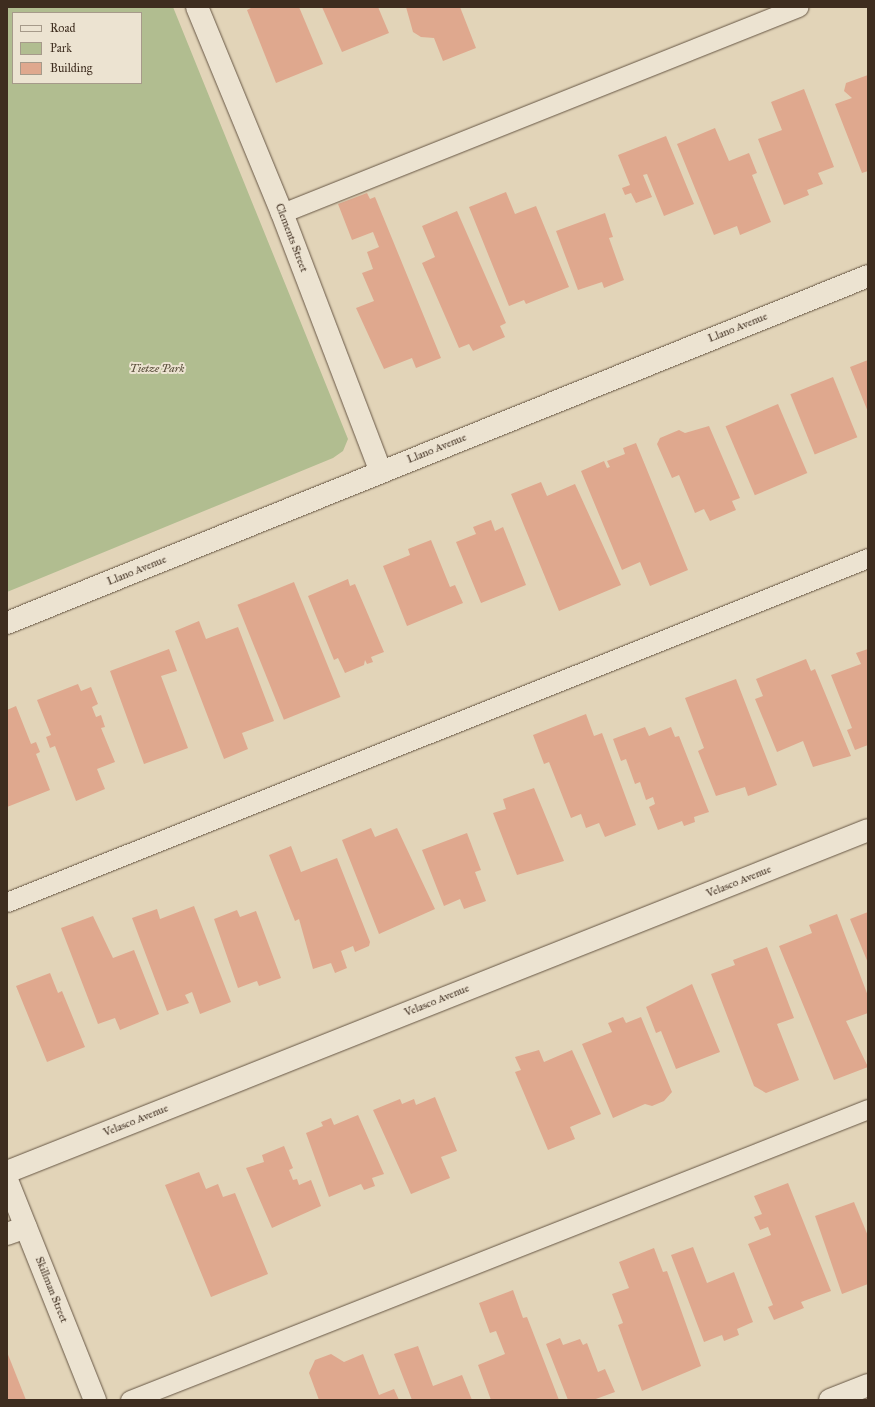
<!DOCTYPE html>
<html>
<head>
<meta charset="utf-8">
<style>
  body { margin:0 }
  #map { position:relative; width:875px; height:1407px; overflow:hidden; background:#e2d4b8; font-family:"IM FELL Great Primer",serif }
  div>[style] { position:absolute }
  .green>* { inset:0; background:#b1bd90 }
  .building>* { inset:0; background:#dfa88e; transform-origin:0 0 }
  .roads { filter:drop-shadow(0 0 1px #675745) drop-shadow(0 0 1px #675745) }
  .lane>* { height:19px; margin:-9.5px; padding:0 9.5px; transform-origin:9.5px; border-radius:9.5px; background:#ece3d1 }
  .street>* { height:22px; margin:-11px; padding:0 11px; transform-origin:11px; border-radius:11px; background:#ece3d1 }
  .secondary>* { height:22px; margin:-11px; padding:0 11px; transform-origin:11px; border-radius:11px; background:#ece3d1 }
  span { translate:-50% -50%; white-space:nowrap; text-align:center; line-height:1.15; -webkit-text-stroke:4px #ece3d1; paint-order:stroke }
  .street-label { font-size:11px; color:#3e2d1f }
  .park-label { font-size:11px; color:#554a36; font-style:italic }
  .frame { position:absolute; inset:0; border:8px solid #3e2d1f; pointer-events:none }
  .legend { position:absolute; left:12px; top:12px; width:130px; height:72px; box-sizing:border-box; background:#ece3d1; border:1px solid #a69a8a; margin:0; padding:5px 7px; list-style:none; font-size:12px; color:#3e2d1f }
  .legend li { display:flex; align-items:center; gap:8px; height:20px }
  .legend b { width:20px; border:1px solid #a69a8a }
</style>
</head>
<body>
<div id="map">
  <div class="green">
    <div style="clip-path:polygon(evenodd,7px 7px,173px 7px,348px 439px,343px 451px,333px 458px,7px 592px,7px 7px,13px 13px,141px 13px,141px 83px,13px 83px,13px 13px)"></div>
  </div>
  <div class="building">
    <div style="clip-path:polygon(299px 7px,323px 64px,276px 83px,247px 10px,253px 7px)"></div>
    <div style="clip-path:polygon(322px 7px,378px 7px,389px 33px,342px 52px)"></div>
    <div style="clip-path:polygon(406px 7px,460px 7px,476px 48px,443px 61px,434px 38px,421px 37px,413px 32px)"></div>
    <div style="clip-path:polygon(868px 75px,868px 171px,862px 173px,835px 104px,852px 98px,844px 91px,846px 83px)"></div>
    <div style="clip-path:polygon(804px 89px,834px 167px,818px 173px,823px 184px,807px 190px,809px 195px,784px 205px,758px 139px,782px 130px,771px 102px)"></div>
    <div style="clip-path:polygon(715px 128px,729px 161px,749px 153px,757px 173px,752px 175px,771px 222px,740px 235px,737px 226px,714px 235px,677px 144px)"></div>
    <div style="clip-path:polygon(666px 136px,694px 204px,664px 216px,647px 174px,643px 175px,652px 197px,636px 203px,631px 193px,625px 195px,622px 188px,630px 185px,618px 155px)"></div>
    <div style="clip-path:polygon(506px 192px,515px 214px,536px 206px,569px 287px,526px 304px,524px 300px,509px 306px,469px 207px)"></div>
    <div style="clip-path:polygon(367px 193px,370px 199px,375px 197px,441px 358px,416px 368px,412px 358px,384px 369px,356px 308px,374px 301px,362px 273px,373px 269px,367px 252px,379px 247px,373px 232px,352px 240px,338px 204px)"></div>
    <div style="clip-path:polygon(457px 211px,506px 323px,500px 326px,505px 337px,473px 351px,469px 344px,459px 348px,422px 263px,435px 257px,422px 226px)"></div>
    <div style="clip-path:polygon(605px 213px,613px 237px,609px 238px,624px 280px,604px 288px,602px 282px,578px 290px,556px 231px)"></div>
    <div style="clip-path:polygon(868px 360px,868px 412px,850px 367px)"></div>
    <div style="left:833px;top:377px;width:65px;height:46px;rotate:68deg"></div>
    <div style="left:778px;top:404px;width:75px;height:57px;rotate:67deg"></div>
    <div style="clip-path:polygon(709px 426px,740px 498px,732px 501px,736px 510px,710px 521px,704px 509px,695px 513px,679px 475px,672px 478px,657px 444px,660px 438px,679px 430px,685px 433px)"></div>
    <div style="clip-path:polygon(636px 443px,688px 570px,650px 586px,640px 562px,622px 570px,581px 471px,604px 461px,607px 468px,610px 467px,607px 461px,625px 454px,623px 448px)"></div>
    <div style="clip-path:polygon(541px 482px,547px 496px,575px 484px,621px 585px,559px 611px,511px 494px)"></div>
    <div style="clip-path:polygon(491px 520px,495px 531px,503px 527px,526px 585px,481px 603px,456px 542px,476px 534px,473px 527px)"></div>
    <div style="clip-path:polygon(431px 540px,450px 587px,455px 585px,463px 603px,407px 626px,383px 566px,410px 555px,408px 549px)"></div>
    <div style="clip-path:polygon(348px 579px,350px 586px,355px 584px,384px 652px,371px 657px,373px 662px,367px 664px,365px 660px,364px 665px,345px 673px,338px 658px,334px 660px,308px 596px)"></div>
    <div style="left:294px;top:582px;width:124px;height:61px;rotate:68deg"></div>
    <div style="clip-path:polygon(199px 621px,206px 639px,238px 627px,274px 721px,242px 733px,248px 749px,224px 759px,175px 631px)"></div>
    <div style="clip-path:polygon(169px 649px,177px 671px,161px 676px,188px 748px,144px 764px,110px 671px)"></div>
    <div style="clip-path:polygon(868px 649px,868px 745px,855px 750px,847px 730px,852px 728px,831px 675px,861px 664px,856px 653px)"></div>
    <div style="clip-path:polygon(806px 659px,811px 671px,815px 669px,851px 756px,813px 767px,803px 741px,777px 752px,755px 699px,763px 696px,756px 679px)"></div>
    <div style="clip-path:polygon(736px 679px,777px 785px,748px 796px,745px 787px,716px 796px,698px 751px,704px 748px,685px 698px)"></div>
    <div style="clip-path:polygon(78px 684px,81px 691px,91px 687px,98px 704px,92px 707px,96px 717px,101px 715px,105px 727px,101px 728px,115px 762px,97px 769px,105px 789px,76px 801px,55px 746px,50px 748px,46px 737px,51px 735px,37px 700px)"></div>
    <div style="clip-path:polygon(16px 706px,31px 744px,36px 742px,40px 752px,36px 754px,50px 790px,7px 807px,7px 710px)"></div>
    <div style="clip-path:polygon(586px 714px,594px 736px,602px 733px,636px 825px,605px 837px,599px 823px,586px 828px,581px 814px,571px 818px,549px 762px,544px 764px,533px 735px)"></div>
    <div style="clip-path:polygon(645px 727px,649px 736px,671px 727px,675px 737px,679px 736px,709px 812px,694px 817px,695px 822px,684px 826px,682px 821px,658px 830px,649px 807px,655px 804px,653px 797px,646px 800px,640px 782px,635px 784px,626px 759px,621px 761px,613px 739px)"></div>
    <div style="clip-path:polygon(534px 788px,564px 861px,517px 875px,493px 813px,506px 809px,503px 799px)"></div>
    <div style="clip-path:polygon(371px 828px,375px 837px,397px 828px,435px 909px,379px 934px,342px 840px)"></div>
    <div style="clip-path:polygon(467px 833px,481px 870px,475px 872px,486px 901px,464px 909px,460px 899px,444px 906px,422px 850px)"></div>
    <div style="clip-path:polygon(291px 846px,301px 872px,337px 858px,370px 942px,369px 946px,355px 952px,353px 946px,341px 951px,347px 968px,335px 973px,331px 963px,313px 969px,299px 919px,295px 921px,269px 855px)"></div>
    <div style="clip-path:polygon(194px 906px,231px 1002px,200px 1014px,192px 992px,185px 995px,189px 1003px,167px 1011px,132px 918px,157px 909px,160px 919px)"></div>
    <div style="clip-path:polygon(237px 910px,240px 917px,256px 911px,281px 978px,259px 986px,257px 981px,238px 988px,214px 919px)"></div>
    <div style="clip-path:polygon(868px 912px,868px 963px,850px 919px)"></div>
    <div style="clip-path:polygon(837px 914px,868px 996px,868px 1013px,846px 1021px,868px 1067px,834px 1080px,779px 946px,812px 933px,809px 925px)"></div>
    <div style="clip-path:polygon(93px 916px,113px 958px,134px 950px,159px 1014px,120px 1030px,115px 1018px,98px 1024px,61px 928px)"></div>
    <div style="clip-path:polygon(767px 947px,794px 1018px,777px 1024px,799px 1080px,766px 1093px,754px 1086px,711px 974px,735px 965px,733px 960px)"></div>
    <div style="clip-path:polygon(50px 973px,58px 993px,62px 991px,85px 1047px,47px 1062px,16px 986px)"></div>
    <div style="clip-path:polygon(692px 984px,720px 1052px,676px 1069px,661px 1031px,656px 1033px,646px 1007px)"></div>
    <div style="clip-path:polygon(623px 1017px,626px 1023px,641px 1017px,672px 1092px,664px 1101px,652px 1106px,645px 1104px,613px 1118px,582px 1044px,612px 1032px,608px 1023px)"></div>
    <div style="clip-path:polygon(539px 1050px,544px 1062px,572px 1050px,601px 1114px,570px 1127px,575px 1139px,548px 1150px,515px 1072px,521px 1070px,515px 1057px)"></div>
    <div style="clip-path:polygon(435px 1097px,457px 1151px,441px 1157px,450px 1178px,411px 1194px,373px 1110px,400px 1099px,402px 1104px,414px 1099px,416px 1105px)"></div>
    <div style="clip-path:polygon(358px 1115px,384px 1174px,372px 1178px,375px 1186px,364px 1190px,361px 1184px,329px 1197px,306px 1133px,323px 1126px,321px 1122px,331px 1118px,334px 1125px)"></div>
    <div style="clip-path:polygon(284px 1146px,293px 1168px,289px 1170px,293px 1180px,297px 1179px,299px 1185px,311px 1180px,321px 1206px,272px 1228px,246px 1168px,264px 1162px,262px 1155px)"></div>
    <div style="clip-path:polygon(199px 1172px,206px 1189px,218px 1184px,223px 1197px,235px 1193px,268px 1274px,211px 1297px,165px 1185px)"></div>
    <div style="clip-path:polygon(788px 1183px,831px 1291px,801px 1302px,804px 1308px,774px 1320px,768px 1307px,773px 1305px,748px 1244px,771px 1235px,768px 1227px,760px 1230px,754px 1217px,762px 1214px,754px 1196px)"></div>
    <div style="clip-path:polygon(854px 1202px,868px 1236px,868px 1284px,842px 1294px,815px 1216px)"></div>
    <div style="clip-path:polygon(693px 1247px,707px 1283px,734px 1272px,753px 1322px,737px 1329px,739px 1335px,724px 1341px,722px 1335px,704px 1342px,671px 1255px)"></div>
    <div style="clip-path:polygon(654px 1248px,663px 1272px,667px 1271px,701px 1366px,642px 1391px,618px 1325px,623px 1323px,612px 1294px,629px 1288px,619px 1262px)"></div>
    <div style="clip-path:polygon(513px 1290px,523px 1318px,527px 1317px,559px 1400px,491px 1400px,478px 1365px,505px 1354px,496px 1331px,490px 1333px,479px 1303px)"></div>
    <div style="clip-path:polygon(560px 1338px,563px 1345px,580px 1339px,583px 1345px,587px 1343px,598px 1372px,605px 1369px,615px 1392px,593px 1400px,568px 1400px,546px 1344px)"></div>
    <div style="clip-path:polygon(418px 1346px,433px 1386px,462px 1375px,472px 1400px,412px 1400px,394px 1354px)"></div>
    <div style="clip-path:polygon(7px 1352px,26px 1400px,7px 1400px)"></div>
    <div style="clip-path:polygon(331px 1354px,344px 1362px,363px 1354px,379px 1395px,394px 1389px,399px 1400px,319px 1400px,309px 1373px,315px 1360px)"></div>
  </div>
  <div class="roads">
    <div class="lane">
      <div style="left:282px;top:213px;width:556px;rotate:-21.76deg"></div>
      <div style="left:7px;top:902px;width:927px;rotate:-21.78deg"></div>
      <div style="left:130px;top:1400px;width:793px;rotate:-21.52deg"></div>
    </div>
    <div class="street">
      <div style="left:197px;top:7px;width:223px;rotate:67.6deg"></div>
      <div style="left:282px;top:213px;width:277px;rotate:69.1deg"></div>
      <div style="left:7px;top:623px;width:928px;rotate:-21.95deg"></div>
      <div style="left:7px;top:1172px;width:926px;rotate:-21.66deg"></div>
      <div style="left:7px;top:1234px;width:20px;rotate:-20deg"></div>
      <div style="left:830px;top:1400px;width:41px;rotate:-21.5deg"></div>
    </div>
    <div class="secondary">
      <div style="left:7px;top:1180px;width:237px;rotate:68.2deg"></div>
    </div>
  </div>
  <div class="street-label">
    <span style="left:291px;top:238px;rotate:69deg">Clements Street</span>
    <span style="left:738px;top:328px;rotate:-22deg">Llano Avenue</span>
    <span style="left:437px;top:449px;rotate:-22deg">Llano Avenue</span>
    <span style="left:137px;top:571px;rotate:-22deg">Llano Avenue</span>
    <span style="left:739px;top:882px;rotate:-22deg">Velasco Avenue</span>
    <span style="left:437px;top:1001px;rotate:-22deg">Velasco Avenue</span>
    <span style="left:136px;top:1121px;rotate:-22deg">Velasco Avenue</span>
    <span style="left:51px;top:1290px;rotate:68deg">Skillman Street</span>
  </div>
  <div class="park-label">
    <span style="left:157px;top:369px">Tietze Park</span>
  </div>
  <div class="frame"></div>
  <ul class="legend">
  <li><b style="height:5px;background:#ece3d1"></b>Road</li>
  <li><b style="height:11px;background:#b1bd90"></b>Park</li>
  <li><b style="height:11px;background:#dfa88e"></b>Building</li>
  </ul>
</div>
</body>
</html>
